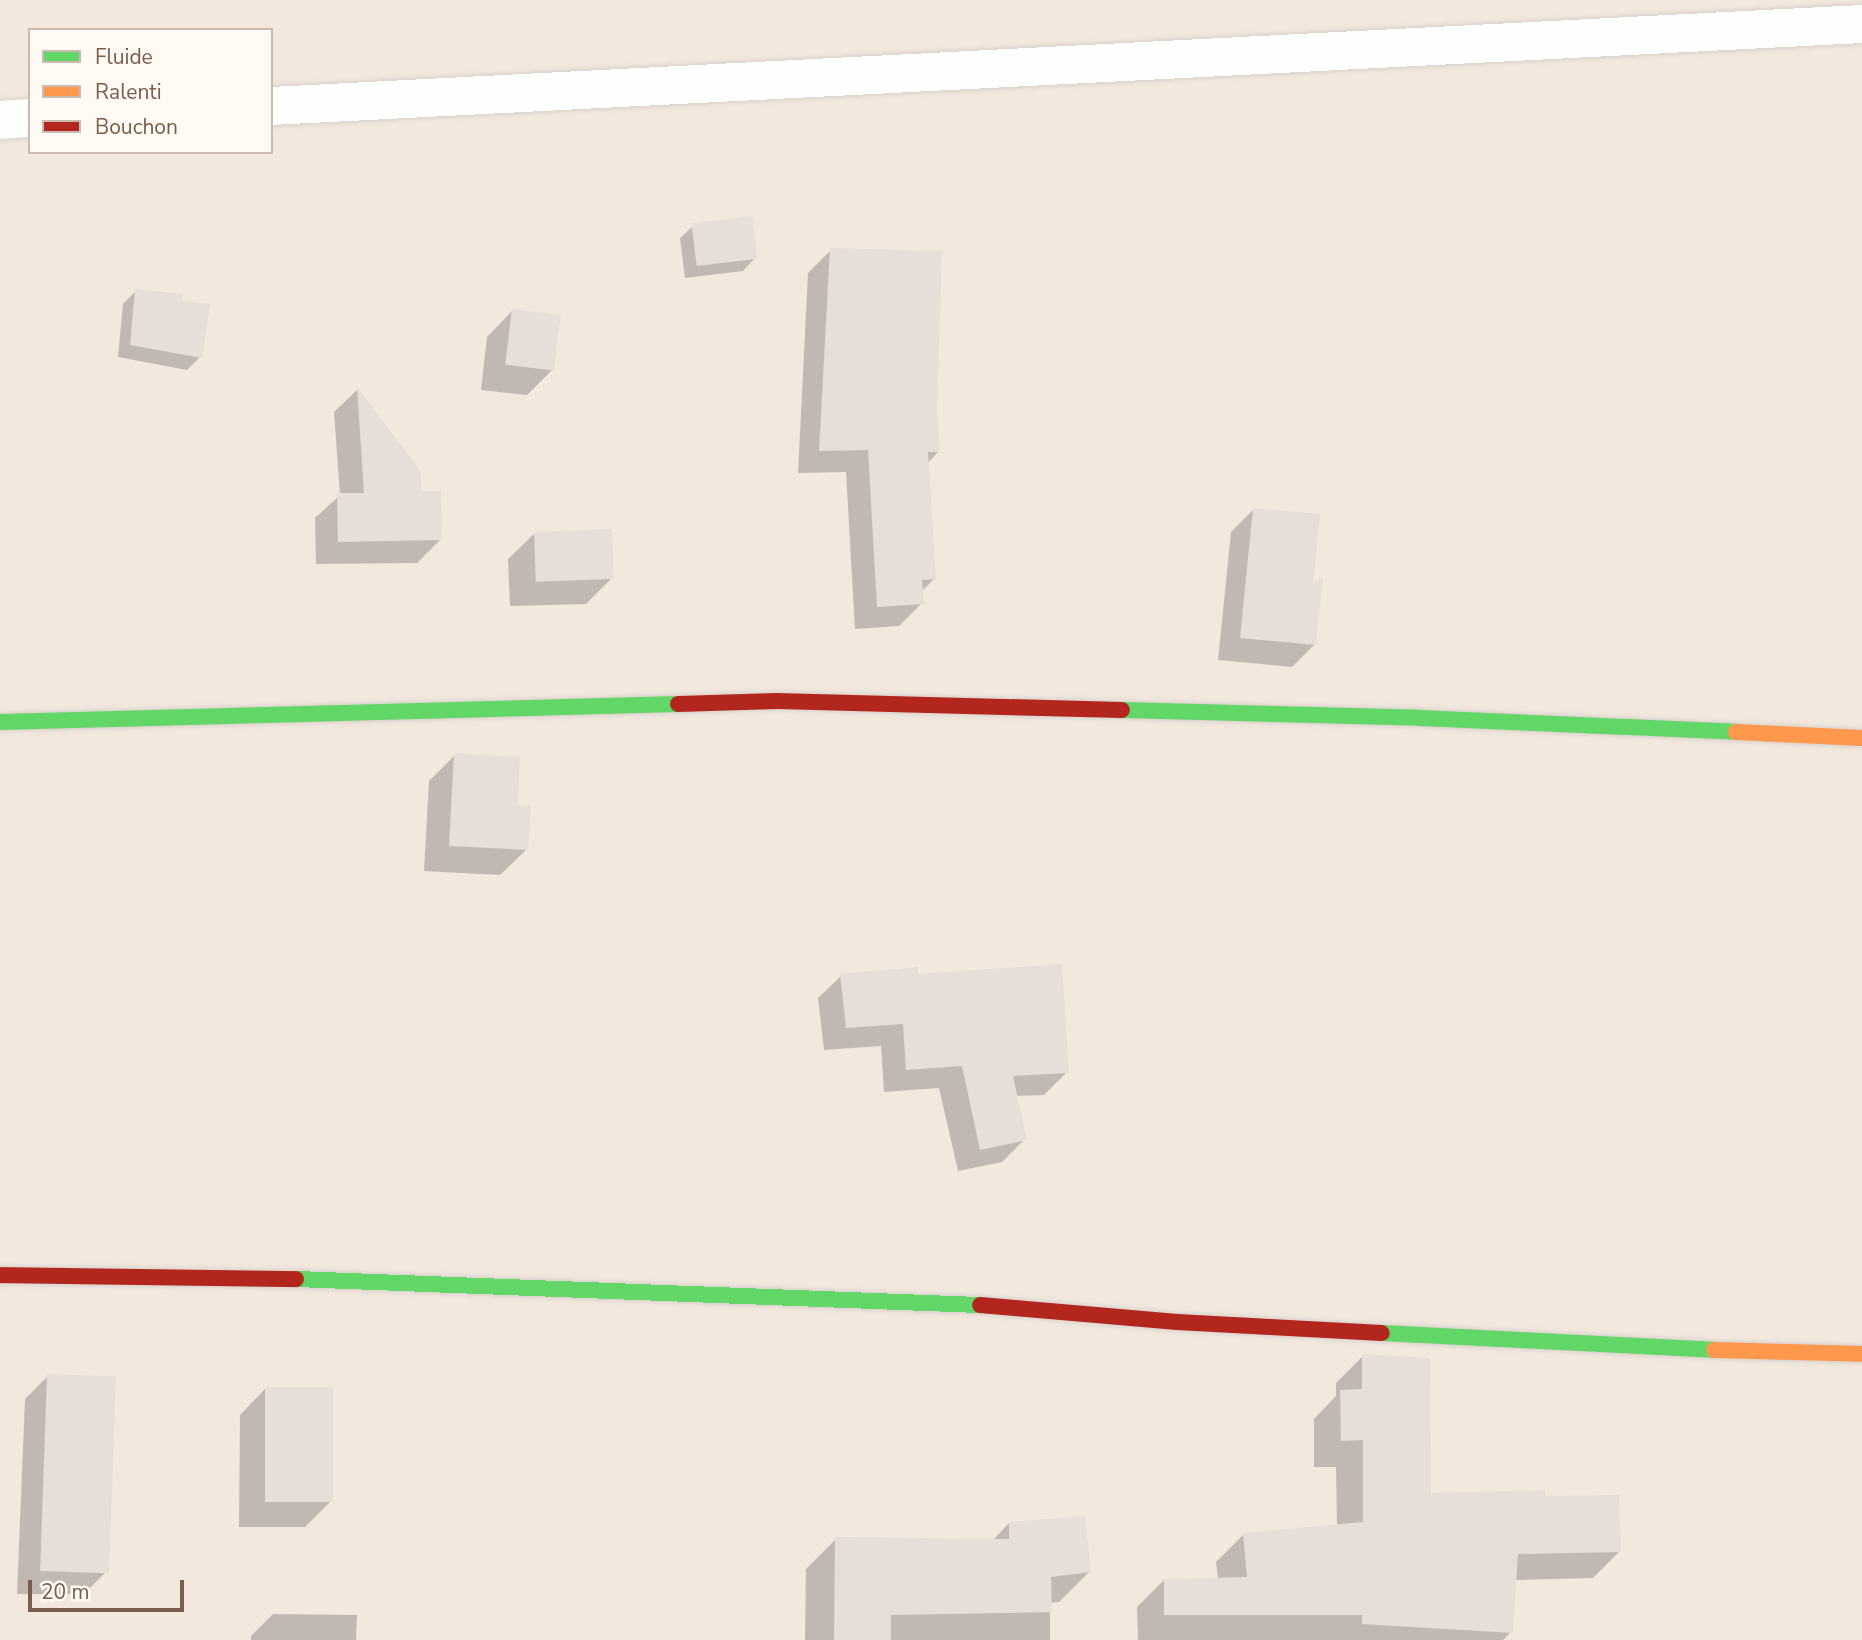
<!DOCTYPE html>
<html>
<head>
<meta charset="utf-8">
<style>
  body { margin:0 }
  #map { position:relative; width:1862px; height:1640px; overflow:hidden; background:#f9f5f0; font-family:"Nunito Sans",sans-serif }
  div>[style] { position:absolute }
  .residential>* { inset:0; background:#f2e8de }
  .shadow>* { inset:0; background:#0003 }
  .building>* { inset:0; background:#e6ded7; transform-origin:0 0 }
  .roads { filter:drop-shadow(0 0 2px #d7d1cb) drop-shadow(0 0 2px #d7d1cb) }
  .street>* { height:38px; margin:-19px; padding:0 19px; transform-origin:19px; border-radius:19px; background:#fefefd }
  .fast>* { height:16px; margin:-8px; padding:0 8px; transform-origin:8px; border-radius:8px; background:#63d668 }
  .slow>* { height:16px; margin:-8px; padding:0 8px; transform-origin:8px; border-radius:8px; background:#ff974d }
  .jam>* { height:16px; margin:-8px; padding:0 8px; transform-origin:8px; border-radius:8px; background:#b3261e }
  span { translate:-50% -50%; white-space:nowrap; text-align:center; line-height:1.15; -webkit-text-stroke:7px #fffaf3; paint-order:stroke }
  .legend { position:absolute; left:28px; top:28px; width:245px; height:126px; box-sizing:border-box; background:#fffaf3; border:2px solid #cabbb1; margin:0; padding:9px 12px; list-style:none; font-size:21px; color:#7a5c4d }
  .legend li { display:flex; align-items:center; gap:14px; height:35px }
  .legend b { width:35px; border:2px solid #cabbb1 }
  .scale { position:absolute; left:28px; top:1580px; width:156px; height:32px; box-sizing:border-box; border:4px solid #7a5c4d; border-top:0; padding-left:9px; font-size:21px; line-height:24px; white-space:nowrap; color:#7a5c4d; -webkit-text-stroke:5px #fffaf3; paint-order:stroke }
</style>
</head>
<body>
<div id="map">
  <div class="residential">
    <div style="clip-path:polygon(evenodd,0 0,1862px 0,1862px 1640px,0 1640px,0 0,30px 30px,271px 30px,271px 152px,30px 152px,30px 30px)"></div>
  </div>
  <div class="shadow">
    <div style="clip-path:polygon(693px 226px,755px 258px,743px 271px,685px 278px,680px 238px)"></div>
    <div style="clip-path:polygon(831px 250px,936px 410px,938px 452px,927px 464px,934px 579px,921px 592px,922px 603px,899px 626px,855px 629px,846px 472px,798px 473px,808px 273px)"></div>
    <div style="clip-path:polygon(136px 291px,181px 302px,200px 357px,187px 370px,118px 357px,123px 304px)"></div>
    <div style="clip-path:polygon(512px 311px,553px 369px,527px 395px,481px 390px,487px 337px)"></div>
    <div style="clip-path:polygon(357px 390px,419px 471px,420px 493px,440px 540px,417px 563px,316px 564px,315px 518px,340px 495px,334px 412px)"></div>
    <div style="clip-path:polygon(1254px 509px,1311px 589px,1315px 644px,1292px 667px,1218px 660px,1231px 532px)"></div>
    <div style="clip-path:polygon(534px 534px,612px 578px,586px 604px,510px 606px,508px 559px)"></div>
    <div style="clip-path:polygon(455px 755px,516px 807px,526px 850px,500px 875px,424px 871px,429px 781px)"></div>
    <div style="clip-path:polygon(841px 976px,916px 976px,1067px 1072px,1044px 1095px,1016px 1096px,1025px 1139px,1002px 1162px,958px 1171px,939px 1088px,884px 1092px,881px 1046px,824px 1050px,818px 998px)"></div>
    <div style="clip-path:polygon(1363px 1356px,1429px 1494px,1543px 1498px,1620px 1551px,1593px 1578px,1514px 1580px,1511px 1632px,1503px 1640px,1138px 1640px,1137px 1607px,1164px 1580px,1218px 1579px,1216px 1562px,1243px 1535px,1337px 1526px,1336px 1467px,1314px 1467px,1314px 1419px,1336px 1396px,1336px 1383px)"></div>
    <div style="clip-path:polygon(48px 1376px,107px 1571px,84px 1594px,17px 1594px,25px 1399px)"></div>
    <div style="clip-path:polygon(265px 1389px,331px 1501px,305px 1527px,239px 1527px,240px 1415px)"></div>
    <div style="clip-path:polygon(1009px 1523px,1089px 1572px,1059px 1602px,1050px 1603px,1050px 1640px,805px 1640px,806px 1569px,836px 1539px,992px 1541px)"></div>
    <div style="clip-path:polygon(273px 1614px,357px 1615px,356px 1640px,251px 1640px,251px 1636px)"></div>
  </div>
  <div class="building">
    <div style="left:752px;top:216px;width:43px;height:61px;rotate:83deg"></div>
    <div style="clip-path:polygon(830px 248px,942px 251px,937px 410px,940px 452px,928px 452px,936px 579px,922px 580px,924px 604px,877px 607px,868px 450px,819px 451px)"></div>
    <div style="clip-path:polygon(135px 289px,183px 294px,182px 301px,210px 304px,202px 358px,130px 345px)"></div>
    <div style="left:512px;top:309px;width:49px;height:56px;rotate:7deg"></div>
    <div style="clip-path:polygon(357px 387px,420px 470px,422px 491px,441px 491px,442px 540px,338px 542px,337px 493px,364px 493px)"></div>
    <div style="clip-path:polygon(1253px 508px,1320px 514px,1313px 584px,1323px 576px,1316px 645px,1240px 638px)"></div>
    <div style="left:612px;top:529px;width:50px;height:78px;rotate:88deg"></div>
    <div style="clip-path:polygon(454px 753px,520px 757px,518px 805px,531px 806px,528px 850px,449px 846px)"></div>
    <div style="clip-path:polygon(1062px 964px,1069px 1073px,1013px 1076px,1027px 1140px,980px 1150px,962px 1066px,906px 1070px,903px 1024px,846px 1028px,840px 974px,918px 967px,918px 974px)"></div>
    <div style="clip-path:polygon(1362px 1354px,1430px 1358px,1431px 1493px,1545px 1490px,1545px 1496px,1619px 1495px,1621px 1552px,1518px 1554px,1513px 1633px,1362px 1624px,1362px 1615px,1164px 1615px,1164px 1579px,1247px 1577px,1243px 1533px,1363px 1522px,1363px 1440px,1341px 1441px,1340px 1390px,1362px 1389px)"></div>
    <div style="left:47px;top:1374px;width:69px;height:197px;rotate:2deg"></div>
    <div style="left:265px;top:1387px;width:68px;height:115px"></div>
    <div style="clip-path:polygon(1085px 1516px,1091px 1572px,1051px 1577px,1052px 1612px,891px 1615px,891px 1640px,834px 1640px,835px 1537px,1009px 1539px,1009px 1522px)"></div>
  </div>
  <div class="roads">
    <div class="street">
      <div style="left:271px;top:106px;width:1593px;rotate:-2.95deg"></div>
      <div style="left:0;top:120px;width:30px;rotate:-4deg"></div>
    </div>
    <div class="fast">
      <div style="left:1122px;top:710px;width:298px;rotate:1.5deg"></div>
      <div style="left:1420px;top:718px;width:316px;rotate:2.5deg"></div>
      <div style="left:0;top:722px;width:678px;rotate:-1.52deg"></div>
      <div style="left:296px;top:1279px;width:684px;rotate:2.18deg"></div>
      <div style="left:1382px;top:1333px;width:332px;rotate:2.9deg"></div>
    </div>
    <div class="slow">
      <div style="left:1736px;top:732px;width:126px;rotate:2.7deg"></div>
      <div style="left:1714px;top:1350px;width:148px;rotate:1.5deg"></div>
    </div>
    <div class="jam">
      <div style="left:678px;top:704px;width:99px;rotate:-1.7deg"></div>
      <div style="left:777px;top:701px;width:345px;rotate:1.5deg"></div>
      <div style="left:0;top:1275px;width:296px;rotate:0.8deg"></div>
      <div style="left:980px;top:1305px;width:198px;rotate:4.9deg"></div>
      <div style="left:1177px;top:1322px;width:205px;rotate:3.1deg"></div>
    </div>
  </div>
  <ul class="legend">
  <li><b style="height:9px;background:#63d668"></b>Fluide</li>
  <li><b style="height:9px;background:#ff974d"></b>Ralenti</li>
  <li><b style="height:9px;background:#b3261e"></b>Bouchon</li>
  </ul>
  <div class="scale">20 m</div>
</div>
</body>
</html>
